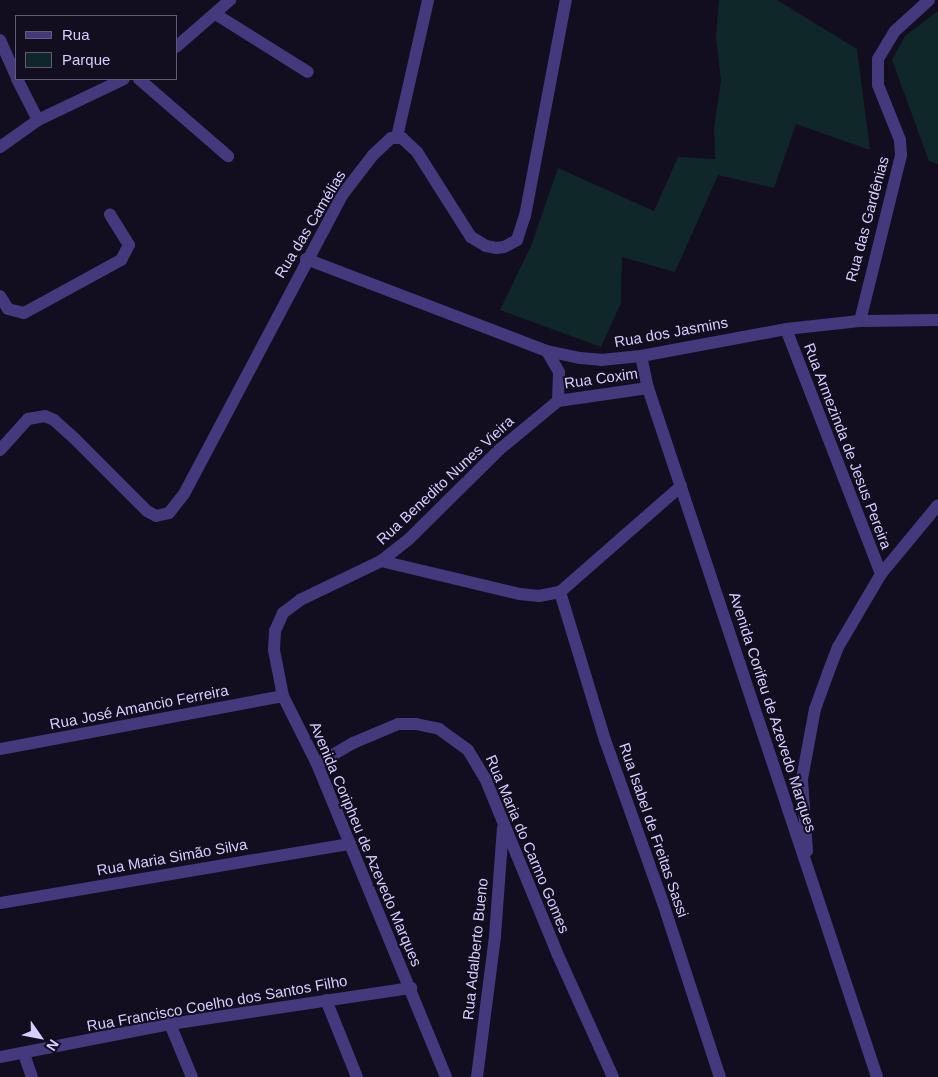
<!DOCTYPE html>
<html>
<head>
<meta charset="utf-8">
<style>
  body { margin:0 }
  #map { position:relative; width:938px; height:1077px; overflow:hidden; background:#120d1f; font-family:Arial,sans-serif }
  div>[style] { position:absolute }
  .green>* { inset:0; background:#102729 }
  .minor>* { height:12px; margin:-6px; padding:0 6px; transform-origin:6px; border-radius:6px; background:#44397d }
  span { translate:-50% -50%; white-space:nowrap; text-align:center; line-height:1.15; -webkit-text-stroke:4px #120d1f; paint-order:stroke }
  .street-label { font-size:15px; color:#d8cdfe }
  .legend { position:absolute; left:15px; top:15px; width:162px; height:65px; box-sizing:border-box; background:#120d1f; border:1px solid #615a78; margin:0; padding:6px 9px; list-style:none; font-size:15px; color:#d8cdfe }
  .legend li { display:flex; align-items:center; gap:10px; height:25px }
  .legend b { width:25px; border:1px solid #615a78 }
  .north { position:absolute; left:15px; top:1012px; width:50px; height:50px; -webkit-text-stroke:4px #120d1f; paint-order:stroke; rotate:123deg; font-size:14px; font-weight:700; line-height:20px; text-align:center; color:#d8cdfe }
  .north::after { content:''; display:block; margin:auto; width:18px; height:22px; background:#d8cdfe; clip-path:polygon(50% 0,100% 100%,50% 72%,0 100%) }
</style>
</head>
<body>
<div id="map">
  <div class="green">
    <div style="clip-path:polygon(719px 0,777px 0,857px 49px,870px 150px,796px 124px,774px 188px,718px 175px,675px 272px,622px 257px,621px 303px,601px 347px,500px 310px,531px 246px,558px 168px,654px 211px,678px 157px,715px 159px,714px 127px,721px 81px,716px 37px)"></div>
    <div style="clip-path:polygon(938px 11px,938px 164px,929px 161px,892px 60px,905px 36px)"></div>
  </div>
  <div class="minor">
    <div style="left:217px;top:15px;width:107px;rotate:32.1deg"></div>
    <div style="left:0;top:40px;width:39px;rotate:66deg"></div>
    <div style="left:176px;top:47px;width:72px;rotate:-41deg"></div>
    <div style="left:17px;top:79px;width:46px;rotate:62.9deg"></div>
    <div style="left:139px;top:79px;width:118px;rotate:40.9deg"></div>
    <div style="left:397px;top:137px;width:140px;rotate:-77.2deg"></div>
    <div style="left:0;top:147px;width:47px;rotate:-35.4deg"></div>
    <div style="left:38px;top:120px;width:95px;rotate:-25.5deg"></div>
    <div style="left:306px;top:259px;width:258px;rotate:20.9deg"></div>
    <div style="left:547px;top:351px;width:34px;rotate:12deg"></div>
    <div style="left:580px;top:358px;width:21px;rotate:5deg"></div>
    <div style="left:601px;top:360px;width:40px;rotate:-5.7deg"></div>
    <div style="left:641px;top:356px;width:147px;rotate:-10.5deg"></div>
    <div style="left:786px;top:329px;width:74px;rotate:-6.2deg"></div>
    <div style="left:860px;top:321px;width:78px;rotate:-0.7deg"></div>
    <div style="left:0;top:296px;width:15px;rotate:58deg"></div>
    <div style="left:8px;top:309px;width:16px;rotate:14deg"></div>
    <div style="left:24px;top:313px;width:111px;rotate:-28.7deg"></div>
    <div style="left:121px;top:260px;width:17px;rotate:-62deg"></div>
    <div style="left:129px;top:245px;width:36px;rotate:-122deg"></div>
    <div style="left:860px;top:321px;width:171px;rotate:-76.1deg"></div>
    <div style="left:901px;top:155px;width:15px;rotate:-94deg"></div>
    <div style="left:900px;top:140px;width:59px;rotate:-111.8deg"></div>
    <div style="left:878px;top:85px;width:26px;rotate:-90deg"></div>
    <div style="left:878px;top:59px;width:33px;rotate:-59deg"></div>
    <div style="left:895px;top:31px;width:46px;rotate:-42.4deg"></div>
    <div style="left:786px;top:329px;width:263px;rotate:68.8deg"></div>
    <div style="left:641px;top:356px;width:33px;rotate:78deg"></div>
    <div style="left:648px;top:388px;width:726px;rotate:71.61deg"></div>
    <div style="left:558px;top:401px;width:91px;rotate:-8.2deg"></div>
    <div style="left:0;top:450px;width:42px;rotate:-47.9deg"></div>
    <div style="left:28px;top:419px;width:17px;rotate:-10deg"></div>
    <div style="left:45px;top:416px;width:10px;rotate:24deg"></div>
    <div style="left:54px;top:420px;width:28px;rotate:42deg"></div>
    <div style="left:75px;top:439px;width:102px;rotate:45deg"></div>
    <div style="left:147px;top:511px;width:10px;rotate:29deg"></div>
    <div style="left:156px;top:516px;width:13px;rotate:-13deg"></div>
    <div style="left:169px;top:513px;width:24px;rotate:-52deg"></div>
    <div style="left:184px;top:494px;width:340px;rotate:-62.1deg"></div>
    <div style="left:343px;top:194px;width:49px;rotate:-52.4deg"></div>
    <div style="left:373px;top:155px;width:25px;rotate:-43deg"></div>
    <div style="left:391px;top:138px;width:11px"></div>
    <div style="left:402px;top:138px;width:21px;rotate:43deg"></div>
    <div style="left:417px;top:152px;width:101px;rotate:57.6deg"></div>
    <div style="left:471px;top:237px;width:17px;rotate:31deg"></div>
    <div style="left:486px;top:246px;width:10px;rotate:11deg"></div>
    <div style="left:496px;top:248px;width:8px;rotate:-7deg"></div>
    <div style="left:504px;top:247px;width:15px;rotate:-28deg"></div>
    <div style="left:517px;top:240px;width:25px;rotate:-72deg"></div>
    <div style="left:525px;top:216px;width:220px;rotate:-79.3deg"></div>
    <div style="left:381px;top:561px;width:143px;rotate:13.4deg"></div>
    <div style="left:520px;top:594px;width:19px;rotate:6deg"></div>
    <div style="left:539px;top:596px;width:21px;rotate:-11deg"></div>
    <div style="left:560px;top:592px;width:161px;rotate:-41.2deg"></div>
    <div style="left:560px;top:592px;width:155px;rotate:73.1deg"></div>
    <div style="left:605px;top:740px;width:173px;rotate:70.4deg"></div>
    <div style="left:663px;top:903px;width:183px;rotate:71.9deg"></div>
    <div style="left:0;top:749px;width:288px;rotate:-10.6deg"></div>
    <div style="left:317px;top:764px;width:42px;rotate:-30.3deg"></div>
    <div style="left:353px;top:743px;width:49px;rotate:-22.9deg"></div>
    <div style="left:398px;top:724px;width:18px"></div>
    <div style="left:416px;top:724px;width:24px;rotate:12deg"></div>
    <div style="left:439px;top:729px;width:36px;rotate:36deg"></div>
    <div style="left:468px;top:750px;width:33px;rotate:59deg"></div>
    <div style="left:485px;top:778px;width:189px;rotate:67.6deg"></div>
    <div style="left:557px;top:953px;width:136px;rotate:65.7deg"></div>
    <div style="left:807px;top:851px;width:72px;rotate:-94deg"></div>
    <div style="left:802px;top:779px;width:71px;rotate:-79.5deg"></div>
    <div style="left:815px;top:709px;width:38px;rotate:-70deg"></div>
    <div style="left:828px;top:673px;width:28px;rotate:-69deg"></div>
    <div style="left:838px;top:647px;width:85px;rotate:-59.5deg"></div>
    <div style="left:881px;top:574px;width:89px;rotate:-50.4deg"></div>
    <div style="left:0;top:903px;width:355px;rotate:-9.6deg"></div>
    <div style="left:326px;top:1000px;width:83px;rotate:68.1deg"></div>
    <div style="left:170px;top:1024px;width:57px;rotate:67.5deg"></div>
    <div style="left:24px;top:1054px;width:24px;rotate:71deg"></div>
    <div style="left:0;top:1057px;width:173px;rotate:-11deg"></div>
    <div style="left:170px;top:1024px;width:244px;rotate:-8.5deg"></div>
    <div style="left:446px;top:1077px;width:339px;rotate:-112.4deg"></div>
    <div style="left:317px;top:764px;width:76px;rotate:-116.6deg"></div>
    <div style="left:283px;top:696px;width:47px;rotate:-101.1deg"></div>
    <div style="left:274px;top:650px;width:19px;rotate:-87deg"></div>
    <div style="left:275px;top:631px;width:20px;rotate:-66deg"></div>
    <div style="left:283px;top:613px;width:21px;rotate:-37deg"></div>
    <div style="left:300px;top:600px;width:90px;rotate:-25.7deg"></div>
    <div style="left:381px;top:561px;width:34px;rotate:-38deg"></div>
    <div style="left:408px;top:540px;width:129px;rotate:-44.7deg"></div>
    <div style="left:500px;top:449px;width:75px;rotate:-39.6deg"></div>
    <div style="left:558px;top:401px;width:29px;rotate:-88deg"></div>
    <div style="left:559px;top:372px;width:24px;rotate:-120deg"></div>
    <div style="left:477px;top:1077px;width:142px;rotate:-82.7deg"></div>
    <div style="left:495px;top:936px;width:108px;rotate:-85.8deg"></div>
  </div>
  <div class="street-label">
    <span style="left:867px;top:219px;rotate:-75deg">Rua das Gardênias</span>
    <span style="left:310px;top:224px;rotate:-59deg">Rua das Camélias</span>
    <span style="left:671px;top:332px;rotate:-10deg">Rua dos Jasmins</span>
    <span style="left:601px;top:378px;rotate:-8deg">Rua Coxim</span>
    <span style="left:848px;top:446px;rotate:69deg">Rua Armezinda de Jesus Pereira</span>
    <span style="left:445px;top:480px;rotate:-43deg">Rua Benedito Nunes Vieira</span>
    <span style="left:139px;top:707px;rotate:-11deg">Rua José Amancio Ferreira</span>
    <span style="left:773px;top:712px;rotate:72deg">Avenida Corifeu de Azevedo Marques</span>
    <span style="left:654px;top:830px;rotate:71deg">Rua Isabel de Freitas Sassi</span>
    <span style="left:366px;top:844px;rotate:67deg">Avenida Coripheu de Azevedo Marques</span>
    <span style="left:528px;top:844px;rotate:67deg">Rua Maria do Carmo Gomes</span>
    <span style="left:172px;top:857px;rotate:-10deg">Rua Maria Simão Silva</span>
    <span style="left:475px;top:949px;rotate:-84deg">Rua Adalberto Bueno</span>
    <span style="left:217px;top:1003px;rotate:-10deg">Rua Francisco Coelho dos Santos Filho</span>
  </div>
  <ul class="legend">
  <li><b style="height:6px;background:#44397d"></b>Rua</li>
  <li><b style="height:14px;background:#102729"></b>Parque</li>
  </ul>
  <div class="north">N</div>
</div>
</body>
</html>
